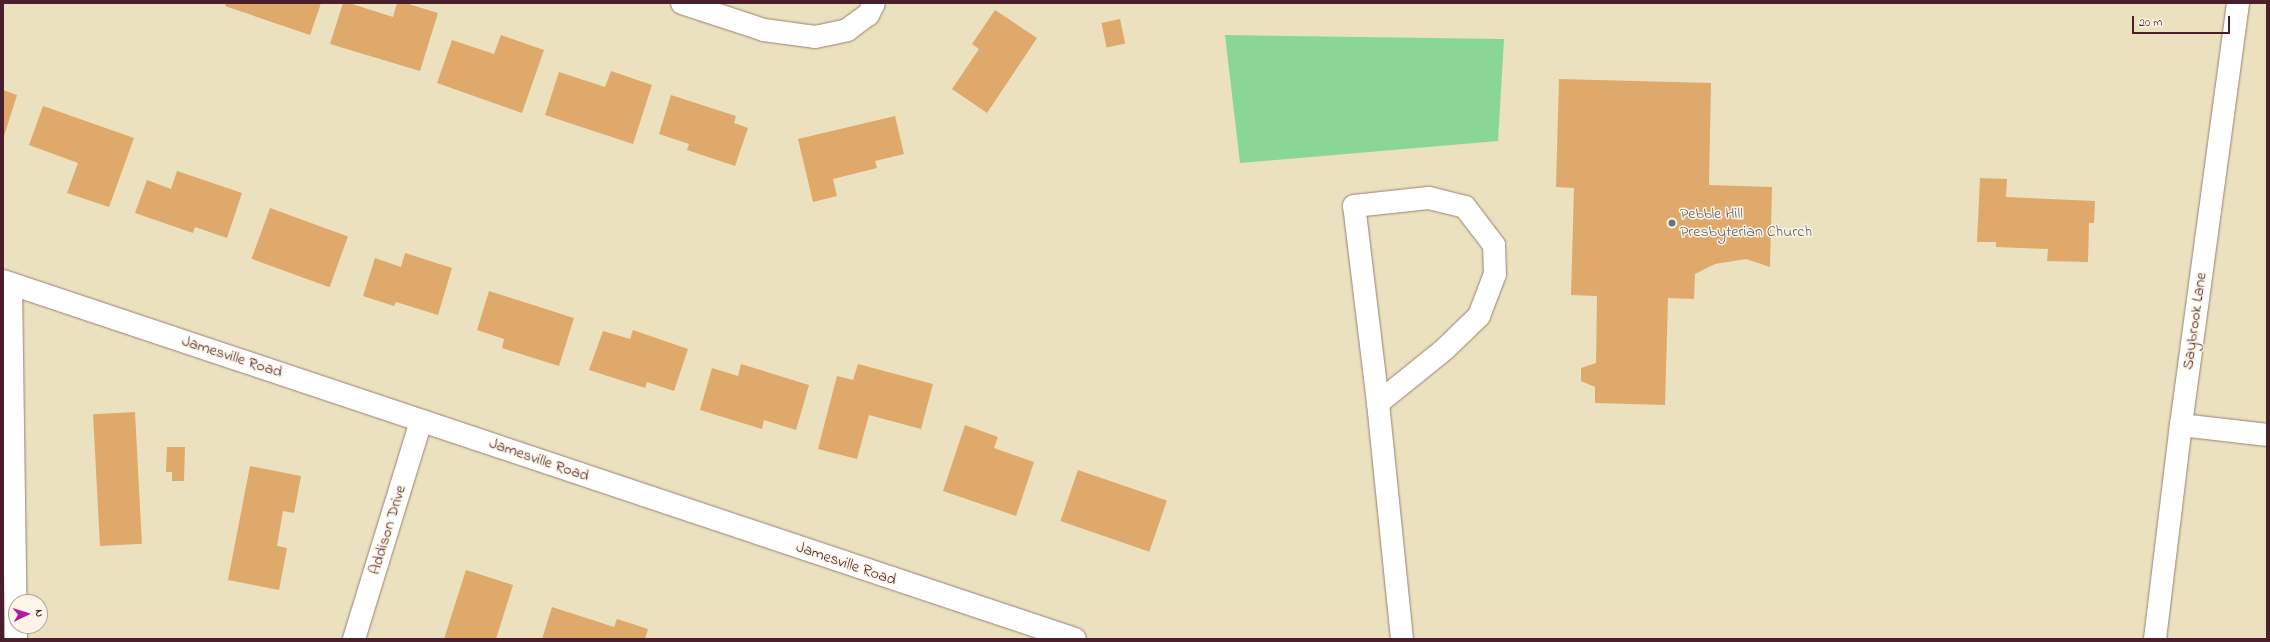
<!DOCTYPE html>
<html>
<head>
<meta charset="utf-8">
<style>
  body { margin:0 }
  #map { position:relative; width:2270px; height:642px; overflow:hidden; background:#ebe1bf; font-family:"Indie Flower",sans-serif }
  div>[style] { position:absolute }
  .green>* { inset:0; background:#8ad795 }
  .building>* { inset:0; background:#dea96b; transform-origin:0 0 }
  .roads { filter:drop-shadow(0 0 1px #9a8075) drop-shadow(0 0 1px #9a8075) }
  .minor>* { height:22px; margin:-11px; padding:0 11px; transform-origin:11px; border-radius:11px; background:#fff }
  .dots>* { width:11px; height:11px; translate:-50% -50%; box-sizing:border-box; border:2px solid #fcf5e5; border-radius:50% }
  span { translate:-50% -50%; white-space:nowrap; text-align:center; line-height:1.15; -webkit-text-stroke:3px #fcf5e5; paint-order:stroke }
  .worship-label { font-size:16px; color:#5b616d }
  .left { translate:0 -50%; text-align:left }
  .street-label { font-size:16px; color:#4a1f2b }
  .frame { position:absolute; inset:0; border:4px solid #4a1f2b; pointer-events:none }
  .north { position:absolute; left:8px; top:594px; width:40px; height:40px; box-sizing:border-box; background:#fcf5e5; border:1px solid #b59f9b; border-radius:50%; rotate:86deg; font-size:11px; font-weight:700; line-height:16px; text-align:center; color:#4a1f2b }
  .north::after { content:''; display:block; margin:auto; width:14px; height:18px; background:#b5179e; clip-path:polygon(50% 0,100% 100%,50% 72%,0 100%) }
  .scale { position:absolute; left:2132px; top:16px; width:98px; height:18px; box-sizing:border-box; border:2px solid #4a1f2b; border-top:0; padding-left:5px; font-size:12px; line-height:14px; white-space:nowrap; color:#4a1f2b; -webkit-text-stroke:3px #fcf5e5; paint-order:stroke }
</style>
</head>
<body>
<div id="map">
  <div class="green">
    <div style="clip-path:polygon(1225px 35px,1504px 39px,1498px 141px,1240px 163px)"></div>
  </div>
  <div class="building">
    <div style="clip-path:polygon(226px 3px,321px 3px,310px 35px,225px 6px)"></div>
    <div style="clip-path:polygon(343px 3px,349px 3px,393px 17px,397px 3px,405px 3px,438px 13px,420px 71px,330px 44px)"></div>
    <div style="clip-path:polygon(995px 10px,1037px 38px,987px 113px,952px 89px,979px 49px,972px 44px)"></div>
    <div style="left:1120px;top:19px;width:25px;height:19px;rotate:78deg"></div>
    <div style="clip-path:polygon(501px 35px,544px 50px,522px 113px,437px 83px,452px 40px,494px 54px)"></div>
    <div style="clip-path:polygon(611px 71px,652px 85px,633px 144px,545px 115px,559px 72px,605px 87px)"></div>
    <div style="clip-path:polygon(1559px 79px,1711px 83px,1709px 185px,1772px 187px,1770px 267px,1746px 259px,1715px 264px,1695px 274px,1694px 299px,1668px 298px,1665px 405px,1595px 403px,1595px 387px,1581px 381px,1581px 368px,1596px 363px,1597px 296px,1571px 295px,1574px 188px,1556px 187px)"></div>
    <div style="clip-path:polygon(3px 90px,17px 95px,4px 136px,3px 136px)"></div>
    <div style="clip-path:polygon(671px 95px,736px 116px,734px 123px,748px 128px,735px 166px,687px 150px,689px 144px,659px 134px)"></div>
    <div style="clip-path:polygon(43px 106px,134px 138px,109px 207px,67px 193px,78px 163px,29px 145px)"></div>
    <div style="clip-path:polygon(895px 116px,904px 154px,875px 161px,877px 168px,833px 179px,837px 196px,813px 202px,798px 139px)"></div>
    <div style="clip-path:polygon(177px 171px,242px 193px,227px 238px,195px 227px,193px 233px,135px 213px,147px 180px,171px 189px)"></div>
    <div style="clip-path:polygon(1980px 178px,2007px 179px,2006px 197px,2095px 201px,2094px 223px,2089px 223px,2088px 262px,2047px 261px,2048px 249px,1996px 247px,1996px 242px,1977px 242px)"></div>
    <div style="left:270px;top:208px;width:83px;height:54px;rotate:20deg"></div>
    <div style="clip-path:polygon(405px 253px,452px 268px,438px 315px,396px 302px,394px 306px,363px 296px,375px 258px,401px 267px)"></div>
    <div style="clip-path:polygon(489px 291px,574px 318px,559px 366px,502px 348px,504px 339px,477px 330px)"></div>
    <div style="clip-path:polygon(633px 330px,688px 349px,674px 391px,647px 382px,645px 388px,589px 370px,603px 331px,630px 339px)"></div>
    <div style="clip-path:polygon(741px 364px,809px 385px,796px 430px,764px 420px,762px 429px,700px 410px,712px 368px,738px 376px)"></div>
    <div style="clip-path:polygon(858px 364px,933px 384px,921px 429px,869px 415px,857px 459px,818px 449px,837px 376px,853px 380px)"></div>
    <div style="left:135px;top:412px;width:132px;height:42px;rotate:87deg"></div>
    <div style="clip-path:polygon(965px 425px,998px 437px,994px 448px,1034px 462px,1016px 516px,943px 491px)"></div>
    <div style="clip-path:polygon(167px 447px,185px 447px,184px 481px,172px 481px,172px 472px,166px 472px)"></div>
    <div style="clip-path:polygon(250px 466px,301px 476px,294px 513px,283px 511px,277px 546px,287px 548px,279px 590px,228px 580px)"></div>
    <div style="left:1078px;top:470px;width:94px;height:54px;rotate:19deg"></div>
    <div style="clip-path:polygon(466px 570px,513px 585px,496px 639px,444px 639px)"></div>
    <div style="clip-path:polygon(552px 607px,614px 627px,617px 619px,648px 629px,645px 639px,542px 639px)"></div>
  </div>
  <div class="roads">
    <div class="minor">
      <div style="left:682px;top:3px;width:86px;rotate:18.2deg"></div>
      <div style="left:764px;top:30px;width:51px;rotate:7.8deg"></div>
      <div style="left:815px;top:37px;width:33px;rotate:-12deg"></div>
      <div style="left:847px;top:30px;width:26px;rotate:-36deg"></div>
      <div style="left:868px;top:15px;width:13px;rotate:-63deg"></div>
      <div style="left:3px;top:281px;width:1130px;rotate:18.47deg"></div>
      <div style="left:11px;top:284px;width:355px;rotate:89.2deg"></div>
      <div style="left:1378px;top:403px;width:198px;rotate:-96.9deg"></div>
      <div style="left:1354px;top:206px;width:75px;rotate:-6.1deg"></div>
      <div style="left:1429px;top:198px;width:37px;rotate:14deg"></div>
      <div style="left:1465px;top:207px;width:48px;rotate:52.7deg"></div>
      <div style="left:1494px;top:245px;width:29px;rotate:88deg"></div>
      <div style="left:1495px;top:274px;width:45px;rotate:110.9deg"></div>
      <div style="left:1479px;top:316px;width:47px;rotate:135.9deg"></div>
      <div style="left:1445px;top:349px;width:86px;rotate:141.1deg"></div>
      <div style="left:1378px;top:403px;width:237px;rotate:84.2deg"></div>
      <div style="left:2181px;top:425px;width:87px;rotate:6.6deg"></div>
      <div style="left:354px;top:639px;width:228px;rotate:-72.9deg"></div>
      <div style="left:2155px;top:639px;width:216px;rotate:-83.1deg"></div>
      <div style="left:2181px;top:425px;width:426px;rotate:-82.3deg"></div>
    </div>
  </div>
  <div class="dots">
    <div style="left:1672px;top:223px;background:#6b7280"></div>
  </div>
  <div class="worship-label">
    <span class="left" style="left:1680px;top:223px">Pebble Hill<br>Presbyterian Church</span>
  </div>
  <div class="street-label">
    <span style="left:2195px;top:321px;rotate:-82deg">Saybrook Lane</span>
    <span style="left:232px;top:357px;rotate:18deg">Jamesville Road</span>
    <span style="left:539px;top:460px;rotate:19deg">Jamesville Road</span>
    <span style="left:388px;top:530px;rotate:-73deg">Addison Drive</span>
    <span style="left:846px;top:564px;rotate:19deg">Jamesville Road</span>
  </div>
  <div class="frame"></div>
  <div class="north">N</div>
  <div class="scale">20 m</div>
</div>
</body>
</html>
